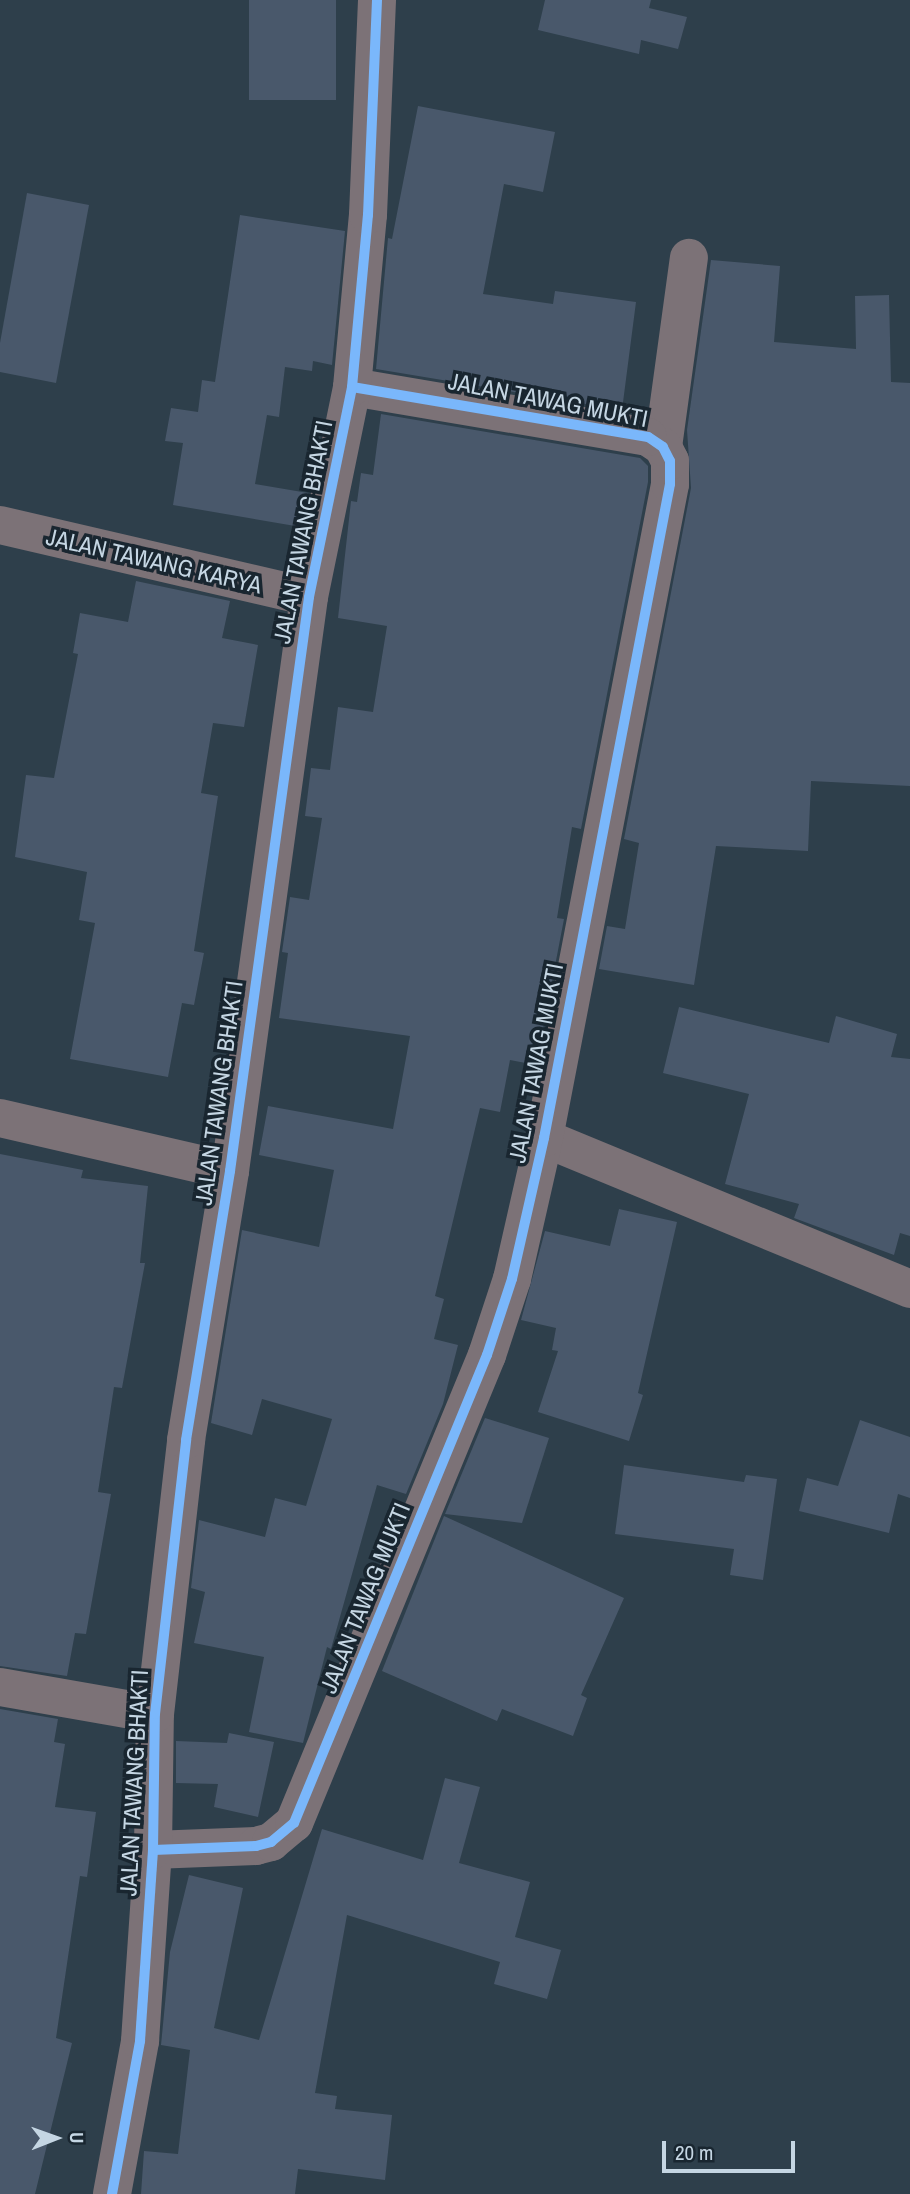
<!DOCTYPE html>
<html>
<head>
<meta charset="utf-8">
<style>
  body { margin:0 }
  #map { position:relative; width:910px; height:2194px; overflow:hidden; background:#2e3f4b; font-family:"Archivo Narrow",sans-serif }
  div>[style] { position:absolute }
  .building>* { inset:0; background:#49586b; transform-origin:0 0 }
  .minor>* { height:38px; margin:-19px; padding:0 19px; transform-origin:19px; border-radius:19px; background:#7c7277 }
  .cycleway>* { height:10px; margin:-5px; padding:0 5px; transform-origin:5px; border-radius:5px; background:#7ab7fb }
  span { translate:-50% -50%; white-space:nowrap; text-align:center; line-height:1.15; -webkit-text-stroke:7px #192630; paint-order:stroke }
  .street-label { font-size:24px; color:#c5d6e3 }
  .north { position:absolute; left:21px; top:2103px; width:70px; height:70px; -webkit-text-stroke:5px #192630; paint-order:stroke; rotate:89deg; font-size:19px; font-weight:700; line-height:28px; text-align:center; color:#c5d6e3 }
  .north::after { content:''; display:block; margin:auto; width:24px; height:32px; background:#c5d6e3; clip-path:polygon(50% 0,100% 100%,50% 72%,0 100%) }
  .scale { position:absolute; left:662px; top:2141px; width:133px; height:32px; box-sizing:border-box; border:4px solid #c5d6e3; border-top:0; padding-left:9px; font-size:21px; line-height:24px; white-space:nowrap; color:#c5d6e3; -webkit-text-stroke:5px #192630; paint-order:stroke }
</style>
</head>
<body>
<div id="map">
  <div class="building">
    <div style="left:249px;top:0;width:87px;height:100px"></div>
    <div style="clip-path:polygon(545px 0,651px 0,649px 8px,687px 17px,678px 49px,641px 40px,639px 54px,538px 30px)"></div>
    <div style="clip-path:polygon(418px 106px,555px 132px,543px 192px,504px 184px,483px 294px,553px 304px,555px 291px,636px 302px,622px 410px,376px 369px,388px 238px,392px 239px)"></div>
    <div style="clip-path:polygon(27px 193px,89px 205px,56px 383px,0 372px,0 343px)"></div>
    <div style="clip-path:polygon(240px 215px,345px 231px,332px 365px,313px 361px,312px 371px,285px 367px,279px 417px,267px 415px,255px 484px,308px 493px,301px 527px,173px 505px,183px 443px,165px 441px,171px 408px,198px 412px,202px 380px,215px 382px)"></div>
    <div style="clip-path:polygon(711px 260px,780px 266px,774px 342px,856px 349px,855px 296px,889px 295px,891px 382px,910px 383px,910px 786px,811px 781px,808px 851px,716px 846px,694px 985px,599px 969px,607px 926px,625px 929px,639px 843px,624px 839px,691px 488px,687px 430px)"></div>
    <div style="clip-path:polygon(381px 414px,640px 458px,648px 466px,648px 482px,581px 829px,572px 827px,557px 918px,564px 919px,536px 1065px,510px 1060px,500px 1112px,480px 1108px,435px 1296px,444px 1299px,434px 1339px,458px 1345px,443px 1404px,406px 1494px,377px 1485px,331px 1649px,327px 1647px,303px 1743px,249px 1732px,264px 1657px,194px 1643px,205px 1592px,191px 1588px,199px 1520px,265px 1537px,275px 1498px,306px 1506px,332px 1419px,262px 1399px,252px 1435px,211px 1423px,242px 1230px,319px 1247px,334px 1170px,259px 1155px,268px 1106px,393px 1129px,410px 1036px,279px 1018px,288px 953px,282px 952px,290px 897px,309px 900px,322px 818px,305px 816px,311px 768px,330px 770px,338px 707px,373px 712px,387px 626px,338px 618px,351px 501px,357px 502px,361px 473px,373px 475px)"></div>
    <div style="clip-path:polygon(136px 581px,230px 601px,222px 638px,258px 645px,244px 727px,213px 723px,201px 793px,218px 796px,194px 951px,204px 953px,194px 1005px,182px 1003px,168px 1077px,70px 1059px,95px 923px,79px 920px,87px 872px,15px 857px,26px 775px,54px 778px,78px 654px,73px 653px,80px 613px,128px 622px)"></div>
    <div style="clip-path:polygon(679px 1007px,829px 1043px,836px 1016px,897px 1034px,891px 1057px,910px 1059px,910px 1236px,900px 1233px,894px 1255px,794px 1218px,799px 1204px,725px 1184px,749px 1094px,663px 1073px)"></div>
    <div style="clip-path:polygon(0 1154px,83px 1170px,81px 1178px,148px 1186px,140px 1263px,145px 1263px,122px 1388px,114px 1387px,98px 1492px,111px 1494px,86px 1634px,75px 1633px,67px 1676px,0 1666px)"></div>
    <div style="clip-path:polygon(619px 1209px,677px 1222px,638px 1393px,643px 1395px,629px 1441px,538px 1412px,558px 1351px,552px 1350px,556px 1328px,521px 1320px,545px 1231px,610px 1246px)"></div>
    <div style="clip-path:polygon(485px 1418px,549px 1438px,522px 1523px,445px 1514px)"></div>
    <div style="clip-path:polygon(860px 1420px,910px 1437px,910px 1498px,898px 1494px,889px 1533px,799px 1511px,807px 1478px,838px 1486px)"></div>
    <div style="clip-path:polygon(624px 1465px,744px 1482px,746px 1475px,777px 1479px,763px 1580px,730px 1575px,734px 1549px,615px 1534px)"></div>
    <div style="clip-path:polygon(444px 1516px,624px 1598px,581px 1695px,587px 1698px,573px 1736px,502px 1709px,497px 1721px,382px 1671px)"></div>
    <div style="clip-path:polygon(0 1709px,58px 1719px,54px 1742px,65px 1744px,55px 1807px,96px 1812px,87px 1877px,80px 1876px,56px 2038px,72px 2043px,35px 2194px,0 2194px)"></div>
    <div style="clip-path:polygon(229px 1733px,274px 1742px,258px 1817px,214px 1807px,218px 1784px,176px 1783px,176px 1741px,227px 1743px)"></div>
    <div style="clip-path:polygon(445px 1778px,480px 1787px,459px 1863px,530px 1882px,515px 1937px,561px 1950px,547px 1999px,494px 1984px,500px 1962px,347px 1915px,315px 2093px,337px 2096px,335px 2109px,392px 2115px,385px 2180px,298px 2169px,295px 2194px,141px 2194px,144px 2151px,178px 2154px,190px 2050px,161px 2045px,170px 1952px,189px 1875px,243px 1888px,214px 2028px,259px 2040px,322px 1829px,423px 1860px)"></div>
  </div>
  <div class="minor">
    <div style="left:663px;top:447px;width:191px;rotate:-82.2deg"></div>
    <div style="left:0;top:525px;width:317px;rotate:13.1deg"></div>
    <div style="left:0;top:1118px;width:236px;rotate:13deg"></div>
    <div style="left:544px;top:1138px;width:396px;rotate:22.4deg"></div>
    <div style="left:0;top:1687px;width:157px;rotate:9.9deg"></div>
    <div style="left:153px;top:1850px;width:103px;rotate:-2.2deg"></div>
    <div style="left:256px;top:1846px;width:16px;rotate:-15deg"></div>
    <div style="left:271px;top:1842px;width:30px;rotate:-40deg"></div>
    <div style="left:294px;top:1823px;width:506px;rotate:-67.59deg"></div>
    <div style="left:487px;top:1355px;width:80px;rotate:-71.8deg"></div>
    <div style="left:512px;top:1279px;width:145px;rotate:-77.2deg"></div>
    <div style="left:544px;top:1138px;width:666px;rotate:-79.09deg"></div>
    <div style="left:670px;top:484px;width:23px;rotate:-90deg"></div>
    <div style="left:670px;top:461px;width:16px;rotate:-117deg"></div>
    <div style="left:663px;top:447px;width:18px;rotate:-146deg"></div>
    <div style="left:648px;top:437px;width:300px;rotate:-170.4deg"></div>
    <div style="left:112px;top:2194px;width:156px;rotate:-79.6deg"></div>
    <div style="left:140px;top:2041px;width:191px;rotate:-86.1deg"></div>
    <div style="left:153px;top:1850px;width:136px;rotate:-89.2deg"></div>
    <div style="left:155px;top:1714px;width:276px;rotate:-83.5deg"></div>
    <div style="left:186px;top:1440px;width:273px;rotate:-80.7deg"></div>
    <div style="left:230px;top:1171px;width:579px;rotate:-82.16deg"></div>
    <div style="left:309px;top:597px;width:214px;rotate:-78.4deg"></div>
    <div style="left:352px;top:387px;width:173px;rotate:-84.7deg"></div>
    <div style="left:368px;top:215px;width:215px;rotate:-87.6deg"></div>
  </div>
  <div class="cycleway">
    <div style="left:153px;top:1850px;width:103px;rotate:-2.2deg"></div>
    <div style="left:256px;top:1846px;width:16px;rotate:-15deg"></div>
    <div style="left:271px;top:1842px;width:30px;rotate:-40deg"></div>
    <div style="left:294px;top:1823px;width:506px;rotate:-67.59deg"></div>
    <div style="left:487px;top:1355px;width:80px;rotate:-71.8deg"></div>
    <div style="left:512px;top:1279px;width:145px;rotate:-77.2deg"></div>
    <div style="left:544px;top:1138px;width:666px;rotate:-79.09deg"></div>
    <div style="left:670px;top:484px;width:23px;rotate:-90deg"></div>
    <div style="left:670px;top:461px;width:16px;rotate:-117deg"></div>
    <div style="left:663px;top:447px;width:18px;rotate:-146deg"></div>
    <div style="left:648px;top:437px;width:300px;rotate:-170.4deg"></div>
    <div style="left:112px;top:2194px;width:156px;rotate:-79.6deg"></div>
    <div style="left:140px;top:2041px;width:191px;rotate:-86.1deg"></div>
    <div style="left:153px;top:1850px;width:136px;rotate:-89.2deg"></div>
    <div style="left:155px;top:1714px;width:276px;rotate:-83.5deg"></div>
    <div style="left:186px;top:1440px;width:273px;rotate:-80.7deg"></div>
    <div style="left:230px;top:1171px;width:579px;rotate:-82.16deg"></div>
    <div style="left:309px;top:597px;width:214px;rotate:-78.4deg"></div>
    <div style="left:352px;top:387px;width:173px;rotate:-84.7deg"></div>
    <div style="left:368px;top:215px;width:215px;rotate:-87.6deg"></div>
  </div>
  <div class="street-label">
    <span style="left:548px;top:400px;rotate:11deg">JALAN TAWAG MUKTI</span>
    <span style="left:303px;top:532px;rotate:-79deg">JALAN TAWANG BHAKTI</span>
    <span style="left:154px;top:561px;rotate:13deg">JALAN TAWANG KARYA</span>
    <span style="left:536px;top:1063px;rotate:-79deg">JALAN TAWAG MUKTI</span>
    <span style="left:219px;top:1093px;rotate:-82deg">JALAN TAWANG BHAKTI</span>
    <span style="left:365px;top:1598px;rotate:-68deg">JALAN TAWAG MUKTI</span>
    <span style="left:134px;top:1783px;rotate:-87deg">JALAN TAWANG BHAKTI</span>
  </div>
  <div class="north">U</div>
  <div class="scale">20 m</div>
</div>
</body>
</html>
